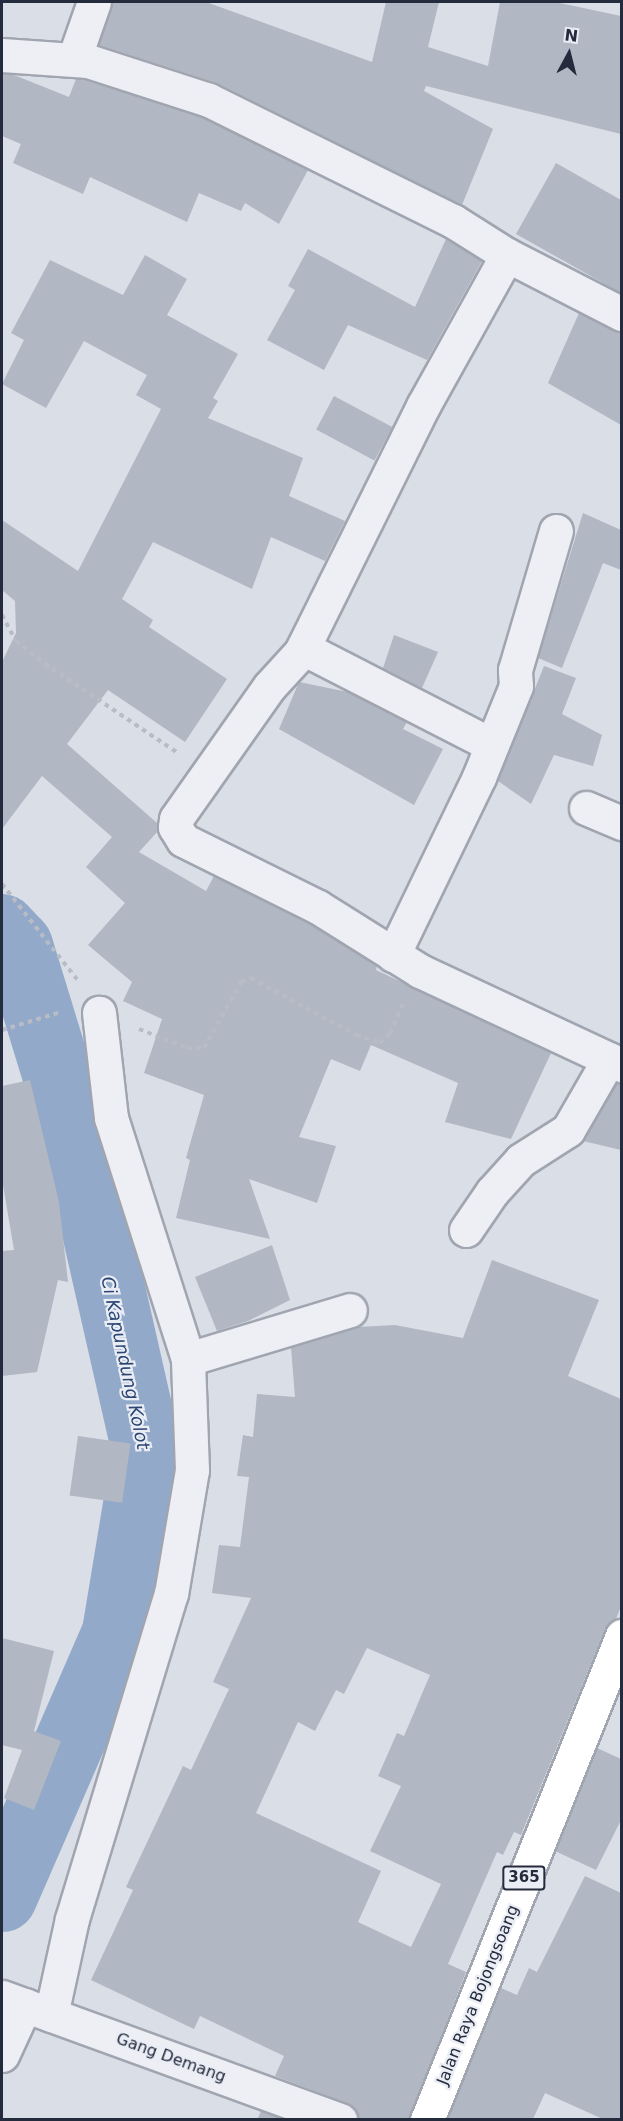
<!DOCTYPE html>
<style>
body{margin:0}
#map{position:relative;width:623px;height:2121px;overflow:hidden;background:#dadee6;font-family:"DejaVu Sans",sans-serif}
div>[style]{position:absolute}
.river>*{height:70px;margin:-35px;padding:0 35px;transform-origin:35px;border-radius:35px;background:#92a9ca}
.building>*{inset:0;background:#b1b7c3;transform-origin:0 0}
.path>*{height:4px;margin-top:-2px;transform-origin:0;background:repeating-linear-gradient(90deg,#b9bcc5 0 4.5px,transparent 0 9px)}
.roads{filter:drop-shadow(2px 0 #a0a5b0) drop-shadow(-2px 0 #a0a5b0) drop-shadow(0 2px #a0a5b0) drop-shadow(0 -2px #a0a5b0)}
.minor>*{height:33px;margin:-16.5px;padding:0 16.5px;transform-origin:16.5px;border-radius:16.5px;background:#edeff5}
.primary>*{height:33px;margin:-16.5px;padding:0 16.5px;transform-origin:16.5px;border-radius:16.5px;background:#fff}
span{translate:-50% -50%;white-space:nowrap;text-align:center;line-height:1.15;-webkit-text-stroke:4.5px #eaedf4;paint-order:stroke}
.shield-label span{padding:2px 4px;background:#eaedf4;border:2px solid;border-radius:4px;-webkit-text-stroke-width:0}
.shield-label{font-size:15px;color:#242b3d;font-weight:700}
.street-label{font-size:16px;color:#242b3d}
.water-label{font-size:18px;color:#2b4673;font-style:italic}
.frame{position:absolute;inset:0;border:3px solid #242b3d;pointer-events:none}
.north{position:absolute;left:539px;top:24px;width:60px;height:60px;-webkit-text-stroke:4px #eaedf4;paint-order:stroke;rotate:7deg;font-size:16px;font-weight:700;line-height:24px;text-align:center;color:#242b3d}
.north::after{content:'';display:block;margin:auto;width:21px;height:27px;background:#242b3d;clip-path:polygon(50% 0,100% 100%,50% 72%,0 100%)}
</style>
<div id="map">
<div class="river">
<div style="left:2px;top:929px;width:23px;rotate:47deg"></div>
<div style="left:18px;top:946px;width:188px;rotate:73deg"></div>
<div style="left:73px;top:1126px;width:333px;rotate:77.2deg"></div>
<div style="left:147px;top:1451px;width:184px;rotate:99.4deg"></div>
<div style="left:117px;top:1633px;width:288px;rotate:113.5deg"></div>
</div>
<div class="building">
<div style="clip-path:polygon(112px 2px,206px 2px,372px 62px,386px 2px,439px 2px,428px 47px,488px 66px,500px 2px,555px 2px,621px 16px,621px 134px,426px 86px,424px 91px,493px 129px,462px 205px,217px 83px,99px 45px)"></div>
<div style="clip-path:polygon(2px 74px,14px 75px,69px 97px,76px 79px,84px 80px,202px 117px,308px 170px,279px 224px,245px 203px,241px 211px,199px 193px,187px 222px,90px 177px,83px 194px,13px 163px,21px 144px,2px 136px)"></div>
<div style="clip-path:polygon(556px 163px,621px 200px,621px 293px,516px 234px)"></div>
<div style="clip-path:polygon(446px 239px,482px 261px,427px 360px,348px 325px,324px 370px,267px 340px,295px 290px,288px 286px,308px 249px,415px 307px)"></div>
<div style="clip-path:polygon(145px 255px,187px 279px,167px 315px,238px 354px,213px 398px,218px 401px,208px 418px,303px 458px,289px 496px,345px 521px,325px 561px,271px 537px,252px 589px,153px 542px,122px 599px,153px 620px,149px 627px,227px 679px,185px 742px,108px 690px,67px 744px,157px 823px,158px 831px,139px 852px,206px 891px,214px 876px,309px 923px,377px 966px,376px 970px,551px 1053px,511px 1139px,445px 1122px,458px 1083px,371px 1045px,360px 1071px,331px 1059px,299px 1137px,336px 1146px,317px 1203px,249px 1179px,270px 1239px,176px 1218px,190px 1160px,186px 1158px,204px 1095px,144px 1073px,162px 1019px,123px 1001px,132px 982px,88px 945px,125px 903px,86px 867px,112px 837px,42px 776px,2px 829px,2px 662px,16px 633px,15px 601px,2px 590px,2px 520px,78px 571px,161px 409px,136px 395px,147px 375px,84px 341px,46px 408px,2px 384px,24px 340px,11px 333px,50px 260px,123px 295px)"></div>
<div style="clip-path:polygon(579px 313px,621px 332px,621px 425px,548px 383px)"></div>
<div style="left:334px;top:396px;width:66px;height:38px;rotate:28deg"></div>
<div style="clip-path:polygon(583px 513px,621px 530px,621px 570px,603px 563px,562px 668px,538px 658px)"></div>
<div style="clip-path:polygon(394px 635px,438px 652px,422px 688px,383px 668px)"></div>
<div style="clip-path:polygon(544px 666px,576px 678px,562px 714px,602px 735px,593px 766px,554px 755px,531px 804px,498px 781px)"></div>
<div style="clip-path:polygon(299px 682px,348px 692px,407px 722px,403px 729px,443px 749px,414px 805px,279px 729px)"></div>
<div style="clip-path:polygon(30px 1080px,59px 1202px,68px 1282px,58px 1280px,37px 1372px,2px 1376px,2px 1251px,14px 1250px,2px 1179px,2px 1086px)"></div>
<div style="clip-path:polygon(617px 1083px,621px 1083px,621px 1150px,583px 1141px)"></div>
<div style="clip-path:polygon(272px 1245px,290px 1300px,248px 1321px,217px 1331px,195px 1277px)"></div>
<div style="clip-path:polygon(evenodd,492px 1260px,599px 1300px,568px 1376px,621px 1399px,621px 1606px,616px 1619px,605px 1629px,521px 1835px,514px 1832px,503px 1855px,497px 1852px,448px 1964px,466px 1972px,409px 2120px,358px 2120px,355px 2108px,347px 2103px,275px 2076px,284px 2056px,200px 2016px,194px 2029px,91px 1980px,133px 1890px,126px 1887px,183px 1766px,191px 1770px,229px 1689px,213px 1682px,251px 1598px,212px 1593px,219px 1545px,240px 1547px,249px 1477px,237px 1476px,243px 1435px,253px 1437px,257px 1394px,295px 1397px,291px 1347px,358px 1327px,395px 1325px,463px 1338px,492px 1260px,367px 1648px,430px 1675px,404px 1736px,397px 1733px,378px 1776px,401px 1786px,370px 1851px,441px 1884px,411px 1947px,358px 1922px,381px 1871px,256px 1813px,298px 1722px,315px 1731px,336px 1690px,344px 1694px,367px 1648px)"></div>
<div style="left:78px;top:1436px;width:53px;height:60px;rotate:8deg"></div>
<div style="clip-path:polygon(2px 1638px,54px 1651px,34px 1731px,61px 1741px,34px 1810px,4px 1798px,22px 1750px,2px 1745px)"></div>
<div style="clip-path:polygon(597px 1748px,621px 1759px,621px 1820px,596px 1870px,555px 1851px)"></div>
<div style="clip-path:polygon(585px 1876px,621px 1893px,621px 2120px,605px 2120px,545px 2093px,533px 2119px,447px 2120px,501px 1988px,517px 1995px,529px 1968px,537px 1972px)"></div>
<div style="clip-path:polygon(261px 2111px,284px 2120px,257px 2120px)"></div>
</div>
<div class="path">
<div style="left:2px;top:615px;width:30px;rotate:62deg"></div>
<div style="left:16px;top:641px;width:37px;rotate:38deg"></div>
<div style="left:45px;top:664px;width:160px;rotate:33.8deg"></div>
<div style="left:2px;top:884px;width:125px;rotate:51.8deg"></div>
<div style="left:139px;top:1029px;width:52px;rotate:21.6deg"></div>
<div style="left:187px;top:1048px;width:17px"></div>
<div style="left:204px;top:1048px;width:76px;rotate:-60.7deg"></div>
<div style="left:241px;top:982px;width:11px;rotate:-22deg"></div>
<div style="left:251px;top:978px;width:119px;rotate:28.5deg"></div>
<div style="left:356px;top:1035px;width:25px;rotate:18deg"></div>
<div style="left:380px;top:1043px;width:14px;rotate:-45deg"></div>
<div style="left:390px;top:1033px;width:32px;rotate:-66deg"></div>
<div style="left:2px;top:1030px;width:62px;rotate:-17deg"></div>
</div>
<div class="roads">
<div class="minor">
<div style="left:2px;top:55px;width:86px;rotate:4deg"></div>
<div style="left:88px;top:61px;width:127px;rotate:17.9deg"></div>
<div style="left:209px;top:100px;width:272px;rotate:26.4deg"></div>
<div style="left:453px;top:221px;width:64px;rotate:32.2deg"></div>
<div style="left:507px;top:255px;width:129px;rotate:27.2deg"></div>
<div style="left:74px;top:59px;width:60px;rotate:-70.7deg"></div>
<div style="left:507px;top:255px;width:173px;rotate:119.1deg"></div>
<div style="left:423px;top:406px;width:275px;rotate:116.4deg"></div>
<div style="left:301px;top:652px;width:47px;rotate:132.4deg"></div>
<div style="left:269px;top:687px;width:161px;rotate:125.2deg"></div>
<div style="left:176px;top:819px;width:8px;rotate:97deg"></div>
<div style="left:175px;top:827px;width:15px;rotate:58deg"></div>
<div style="left:183px;top:840px;width:151px;rotate:26.4deg"></div>
<div style="left:318px;top:907px;width:120px;rotate:32.1deg"></div>
<div style="left:420px;top:971px;width:223px;rotate:25deg"></div>
<div style="left:303px;top:648px;width:212px;rotate:27.2deg"></div>
<div style="left:586px;top:808px;width:39px;rotate:23deg"></div>
<div style="left:393px;top:955px;width:198px;rotate:-64.2deg"></div>
<div style="left:479px;top:777px;width:98px;rotate:-67.9deg"></div>
<div style="left:516px;top:686px;width:16px;rotate:-94deg"></div>
<div style="left:515px;top:670px;width:145px;rotate:-73.6deg"></div>
<div style="left:466px;top:1230px;width:46px;rotate:-55.6deg"></div>
<div style="left:492px;top:1192px;width:43px;rotate:-47.8deg"></div>
<div style="left:521px;top:1160px;width:56px;rotate:-32.6deg"></div>
<div style="left:568px;top:1130px;width:82px;rotate:-60deg"></div>
<div style="left:188px;top:1359px;width:169px;rotate:-16.8deg"></div>
<div style="left:2px;top:1997px;width:360px;rotate:20deg"></div>
<div style="left:51px;top:2015px;width:98px;rotate:-77.7deg"></div>
<div style="left:72px;top:1919px;width:340px;rotate:-73.1deg"></div>
<div style="left:171px;top:1594px;width:126px;rotate:-80.4deg"></div>
<div style="left:192px;top:1470px;width:111px;rotate:-92.1deg"></div>
<div style="left:188px;top:1359px;width:253px;rotate:-107.7deg"></div>
<div style="left:111px;top:1118px;width:106px;rotate:-96.5deg"></div>
<div style="left:2px;top:2055px;width:55px;rotate:-65.3deg"></div>
</div>
<div class="primary">
<div style="left:427px;top:2120px;width:522px;rotate:-68.06deg"></div>
</div>
</div>
<div class="shield-label">
<span style="left:524px;top:1878px">365</span>
</div>
<div class="street-label">
<span style="left:478px;top:1995px;rotate:-68deg">Jalan Raya Bojongsoang</span>
<span style="left:171px;top:2058px;rotate:20deg">Gang Demang</span>
</div>
<div class="water-label">
<span style="left:125px;top:1363px;rotate:78deg">Ci Kapundung Kolot</span>
</div>
<div class="frame"></div>
<div class="north">N</div>
</div>
